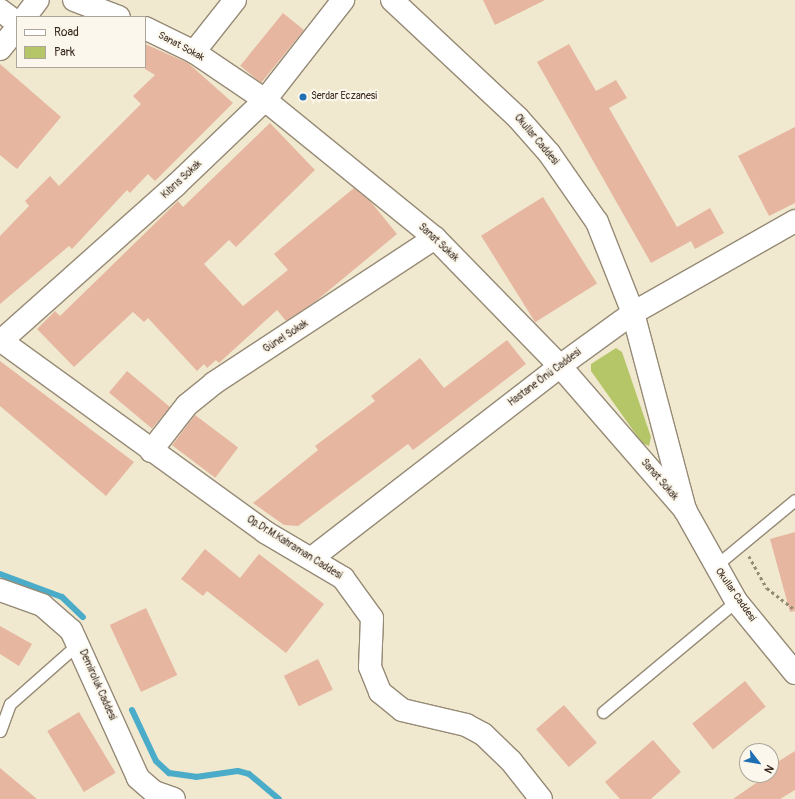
<!DOCTYPE html>
<meta charset="utf-8">
<style>
body{margin:0}
#map{position:relative;width:795px;height:799px;overflow:hidden;background:#f0e9cf;font-family:Pangolin,sans-serif}
div>[style]{position:absolute}
.green>*{inset:0;background:#b5c669}
.stream>*{height:6px;margin:-3px;padding:0 3px;transform-origin:3px;border-radius:3px;background:#4aacc9}
.building>*{inset:0;background:#e6b6a1;transform-origin:0 0}
.path>*{height:2.5px;margin-top:-1.25px;transform-origin:0;background:repeating-linear-gradient(90deg,#968a76 0 3px,transparent 0 6px)}
.roads{filter:drop-shadow(1px 0 #968a76) drop-shadow(-1px 0 #968a76) drop-shadow(0 1px #968a76) drop-shadow(0 -1px #968a76)}
.lane>*{height:11px;margin:-5.5px;padding:0 5.5px;transform-origin:5.5px;border-radius:5.5px;background:#fff}
.street>*{height:22px;margin:-11px;padding:0 11px;transform-origin:11px;border-radius:11px;background:#fff}
.secondary>*{height:22px;margin:-11px;padding:0 11px;transform-origin:11px;border-radius:11px;background:#fff}
.dots>*{width:11px;height:11px;translate:-50% -50%;box-sizing:border-box;border:2px solid #fbf7ec;border-radius:50%}
span{translate:-50% -50%;white-space:nowrap;text-align:center;line-height:1.15;-webkit-text-stroke:4px #fbf7ec;paint-order:stroke}
.street-label{font-size:10px;color:#3b2a1e}
.poi-label{font-size:10px;color:#3b2a1e}
.left{translate:0 -50%;text-align:left}
.legend{position:absolute;left:16px;top:16px;width:130px;height:52px;box-sizing:border-box;background:#fbf7ec;border:1px solid #aea59a;margin:0;padding:5px 7px;list-style:none;font-size:12px;color:#3b2a1e}
.legend li{display:flex;align-items:center;gap:8px;height:20px}
.legend b{width:20px;border:1px solid #aea59a}
.north{position:absolute;left:739px;top:743px;width:40px;height:40px;box-sizing:border-box;background:#fbf7ec;border:1px solid #aea59a;border-radius:50%;rotate:121deg;font-size:11px;font-weight:700;line-height:16px;text-align:center;color:#3b2a1e}
.north::after{content:'';display:block;margin:auto;width:14px;height:18px;background:#1f6fb2;clip-path:polygon(50% 0,100% 100%,50% 72%,0 100%)}
</style>
<div id="map">
<div class="green">
<div style="clip-path:polygon(616px 348px,622px 352px,651px 437px,649px 446px,642px 443px,591px 371px,591px 364px)"></div>
</div>
<div class="stream">
<div style="left:0;top:574px;width:66px;rotate:20.4deg"></div>
<div style="left:62px;top:597px;width:29px;rotate:44deg"></div>
<div style="left:132px;top:710px;width:56px;rotate:64.8deg"></div>
<div style="left:156px;top:761px;width:18px;rotate:43deg"></div>
<div style="left:169px;top:773px;width:27px;rotate:8deg"></div>
<div style="left:196px;top:777px;width:42px;rotate:-8.1deg"></div>
<div style="left:238px;top:771px;width:11px;rotate:15deg"></div>
<div style="left:249px;top:774px;width:39px;rotate:40deg"></div>
</div>
<div class="building">
<div style="clip-path:polygon(483px 0,545px 0,495px 25px)"></div>
<div style="left:283px;top:13px;width:27px;height:68px;rotate:39deg"></div>
<div style="clip-path:polygon(145px 44px,188px 63px,233px 103px,155px 181px,148px 174px,130px 193px,127px 190px,72px 249px,69px 246px,0 304px,0 236px,29px 206px,25px 201px,50px 176px,59px 186px,141px 104px,133px 96px,155px 75px,145px 69px)"></div>
<div style="clip-path:polygon(569px 44px,596px 91px,616px 80px,627px 98px,609px 108px,677px 227px,710px 208px,724px 233px,695px 249px,691px 241px,651px 263px,537px 62px)"></div>
<div style="clip-path:polygon(0 64px,61px 117px,17px 169px,0 155px)"></div>
<div style="clip-path:polygon(270px 123px,315px 170px,236px 247px,229px 240px,204px 264px,243px 306px,288px 270px,274px 254px,354px 188px,371px 202px,397px 234px,316px 301px,286px 321px,277px 310px,219px 363px,216px 360px,207px 368px,204px 364px,197px 371px,148px 318px,144px 322px,133px 312px,74px 367px,37px 329px,55px 311px,60px 316px,178px 201px,183px 207px)"></div>
<div style="clip-path:polygon(795px 127px,795px 203px,769px 216px,738px 156px)"></div>
<div style="left:543px;top:197px;width:102px;height:73px;rotate:58deg"></div>
<div style="clip-path:polygon(507px 340px,526px 364px,413px 450px,408px 444px,298px 526px,284px 525px,253px 503px,318px 450px,315px 446px,375px 401px,371px 396px,420px 358px,444px 388px)"></div>
<div style="clip-path:polygon(0 361px,134px 462px,106px 496px,0 406px)"></div>
<div style="left:127px;top:371px;width:56px;height:28px;rotate:40deg"></div>
<div style="left:195px;top:415px;width:54px;height:38px;rotate:37deg"></div>
<div style="clip-path:polygon(795px 532px,795px 611px,790px 612px,770px 539px)"></div>
<div style="clip-path:polygon(205px 549px,240px 578px,259px 554px,324px 604px,286px 653px,207px 591px,203px 596px,181px 579px)"></div>
<div style="left:146px;top:608px;width:74px;height:40px;rotate:65deg"></div>
<div style="clip-path:polygon(0 626px,32px 644px,19px 666px,0 654px)"></div>
<div style="left:318px;top:659px;width:34px;height:38px;rotate:64deg"></div>
<div style="left:745px;top:681px;width:33px;height:68px;rotate:51deg"></div>
<div style="left:564px;top:705px;width:50px;height:37px;rotate:49deg"></div>
<div style="left:79px;top:712px;width:71px;height:37px;rotate:59deg"></div>
<div style="clip-path:polygon(653px 740px,681px 772px,651px 799px,620px 799px,605px 782px)"></div>
<div style="clip-path:polygon(795px 751px,795px 790px,780px 799px,733px 799px,759px 781px,755px 775px,771px 775px,771px 766px)"></div>
<div style="clip-path:polygon(0 768px,37px 799px,0 799px)"></div>
</div>
<div class="path">
<div style="left:749px;top:556px;width:37px;rotate:61deg"></div>
<div style="left:767px;top:588px;width:36px;rotate:38deg"></div>
</div>
<div class="roads">
<div class="lane">
<div style="left:714px;top:567px;width:105px;rotate:-39.6deg"></div>
<div style="left:603px;top:712px;width:173px;rotate:-39.8deg"></div>
<div style="left:0;top:731px;width:29px;rotate:-70deg"></div>
<div style="left:10px;top:704px;width:92px;rotate:-41.5deg"></div>
</div>
<div class="street">
<div style="left:74px;top:0;width:48px;rotate:20.7deg"></div>
<div style="left:0;top:10px;width:21px;rotate:37deg"></div>
<div style="left:25px;top:17px;width:21px;rotate:-53deg"></div>
<div style="left:145px;top:28px;width:55px;rotate:26.1deg"></div>
<div style="left:194px;top:52px;width:86px;rotate:34.1deg"></div>
<div style="left:265px;top:100px;width:219px;rotate:39.1deg"></div>
<div style="left:435px;top:238px;width:179px;rotate:45.7deg"></div>
<div style="left:560px;top:366px;width:191px;rotate:49deg"></div>
<div style="left:0;top:49px;width:27px;rotate:-51deg"></div>
<div style="left:194px;top:52px;width:66px;rotate:-51.7deg"></div>
<div style="left:1px;top:341px;width:234px;rotate:-41.7deg"></div>
<div style="left:176px;top:185px;width:123px;rotate:-43.7deg"></div>
<div style="left:265px;top:100px;width:127px;rotate:-52deg"></div>
<div style="left:151px;top:451px;width:58px;rotate:-52deg"></div>
<div style="left:187px;top:405px;width:35px;rotate:-39deg"></div>
<div style="left:214px;top:383px;width:264px;rotate:-33.3deg"></div>
<div style="left:312px;top:558px;width:314px;rotate:-37.7deg"></div>
<div style="left:560px;top:366px;width:90px;rotate:-36deg"></div>
<div style="left:633px;top:313px;width:186px;rotate:-29.6deg"></div>
<div style="left:0;top:590px;width:45px;rotate:19.7deg"></div>
<div style="left:42px;top:605px;width:38px;rotate:41deg"></div>
<div style="left:71px;top:630px;width:162px;rotate:65.6deg"></div>
<div style="left:138px;top:778px;width:21px;rotate:41deg"></div>
<div style="left:154px;top:792px;width:21px;rotate:19deg"></div>
</div>
<div class="secondary">
<div style="left:392px;top:0;width:173px;rotate:43.1deg"></div>
<div style="left:518px;top:118px;width:47px;rotate:48.5deg"></div>
<div style="left:549px;top:153px;width:84px;rotate:55.2deg"></div>
<div style="left:597px;top:222px;width:98px;rotate:68.4deg"></div>
<div style="left:633px;top:313px;width:204px;rotate:75.2deg"></div>
<div style="left:685px;top:510px;width:104px;rotate:60.7deg"></div>
<div style="left:736px;top:601px;width:93px;rotate:50.7deg"></div>
<div style="left:0;top:340px;width:327px;rotate:35.9deg"></div>
<div style="left:265px;top:532px;width:91px;rotate:30.5deg"></div>
<div style="left:343px;top:578px;width:49px;rotate:54.1deg"></div>
<div style="left:372px;top:618px;width:49px;rotate:92.3deg"></div>
<div style="left:370px;top:667px;width:27px;rotate:68deg"></div>
<div style="left:380px;top:692px;width:28px;rotate:39deg"></div>
<div style="left:402px;top:710px;width:66px;rotate:13.2deg"></div>
<div style="left:466px;top:725px;width:19px;rotate:28deg"></div>
<div style="left:483px;top:734px;width:39px;rotate:44deg"></div>
<div style="left:511px;top:761px;width:48px;rotate:51.7deg"></div>
</div>
</div>
<div class="dots">
<div style="left:303px;top:97px;background:#1f6fb2"></div>
</div>
<div class="street-label">
<span style="left:181px;top:47px;rotate:28deg">Sanat Sokak</span>
<span style="left:536px;top:140px;rotate:50deg">Okullar Caddesi</span>
<span style="left:182px;top:180px;rotate:-43deg">Kıbrıs Sokak</span>
<span style="left:438px;top:243px;rotate:43deg">Sanat Sokak</span>
<span style="left:286px;top:337px;rotate:-33deg">Günel Sokak</span>
<span style="left:545px;top:378px;rotate:-37deg">Hastane Önü Caddesi</span>
<span style="left:659px;top:480px;rotate:49deg">Sanat Sokak</span>
<span style="left:294px;top:548px;rotate:32deg">Op.Dr.M.Kahraman Caddesi</span>
<span style="left:735px;top:595px;rotate:55deg">Okullar Caddesi</span>
<span style="left:97px;top:685px;rotate:66deg">Demiroluk Caddesi</span>
</div>
<div class="poi-label">
<span class="left" style="left:311px;top:97px">Serdar Eczanesi</span>
</div>
<ul class="legend">
<li><b style="height:5px;background:#fff"></b>Road</li>
<li><b style="height:11px;background:#b5c669"></b>Park</li>
</ul>
<div class="north">N</div>
</div>
